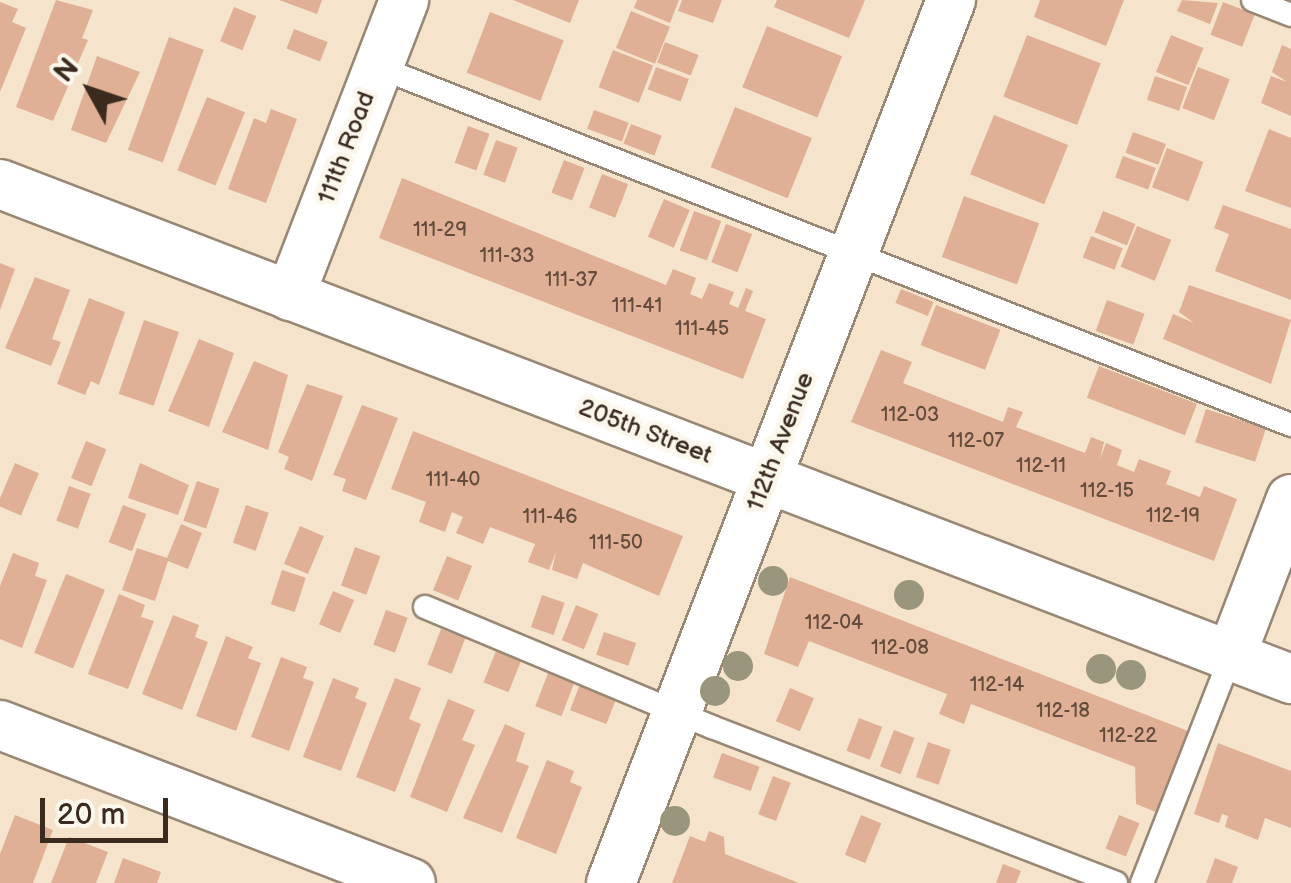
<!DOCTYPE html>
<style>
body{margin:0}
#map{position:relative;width:1291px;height:883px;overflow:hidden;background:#f5e4cb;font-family:"Balsamiq Sans",sans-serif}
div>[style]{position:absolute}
.building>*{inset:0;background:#dfb095;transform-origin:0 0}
.roads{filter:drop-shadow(2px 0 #988774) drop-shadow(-2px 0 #988774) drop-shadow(0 2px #988774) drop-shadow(0 -2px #988774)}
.service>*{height:22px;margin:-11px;padding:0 11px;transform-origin:11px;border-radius:11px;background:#fff}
.minor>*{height:48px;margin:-24px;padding:0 24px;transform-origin:24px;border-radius:24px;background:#fff}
.trees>*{width:30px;height:30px;margin:-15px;border-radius:50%;background:#99967d}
span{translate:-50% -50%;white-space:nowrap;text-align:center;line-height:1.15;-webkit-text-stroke:10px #fbf7ec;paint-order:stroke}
.number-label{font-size:20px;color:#644c3c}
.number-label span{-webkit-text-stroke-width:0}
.street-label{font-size:25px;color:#3b2a1e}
.north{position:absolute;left:40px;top:40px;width:100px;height:100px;-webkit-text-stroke:8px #fbf7ec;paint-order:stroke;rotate:310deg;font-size:28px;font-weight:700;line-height:40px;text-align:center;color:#3b2a1e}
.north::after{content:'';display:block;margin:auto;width:35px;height:45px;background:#3b2a1e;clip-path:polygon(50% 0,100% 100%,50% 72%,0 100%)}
.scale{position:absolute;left:40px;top:798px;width:128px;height:45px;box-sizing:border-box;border:5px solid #3b2a1e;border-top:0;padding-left:12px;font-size:30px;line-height:35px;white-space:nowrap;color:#3b2a1e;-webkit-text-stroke:8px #fbf7ec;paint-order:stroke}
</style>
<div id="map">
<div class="building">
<div style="clip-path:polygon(56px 0,93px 10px,82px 38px,88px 40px,53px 121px,16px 107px)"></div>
<div style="clip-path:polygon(279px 0,322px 0,317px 14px)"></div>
<div style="clip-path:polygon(513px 0,579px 0,570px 23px)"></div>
<div style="clip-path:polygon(637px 0,679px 0,670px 23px,634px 8px)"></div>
<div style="clip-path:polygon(682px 0,722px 0,713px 23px,678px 11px)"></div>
<div style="clip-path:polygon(777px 0,865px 0,849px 38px,774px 7px)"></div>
<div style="clip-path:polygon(1040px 0,1124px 0,1106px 46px,1034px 17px)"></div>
<div style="clip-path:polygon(1182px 0,1218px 3px,1210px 24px,1177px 11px)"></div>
<div style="clip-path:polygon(0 2px,18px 9px,12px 22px,26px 28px,0 92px)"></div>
<div style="left:1223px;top:2px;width:34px;height:35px;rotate:21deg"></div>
<div style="left:234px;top:7px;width:24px;height:37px;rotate:22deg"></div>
<div style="left:631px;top:11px;width:42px;height:40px;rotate:22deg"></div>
<div style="left:490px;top:12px;width:79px;height:65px;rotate:21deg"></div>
<div style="left:767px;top:26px;width:81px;height:66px;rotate:22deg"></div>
<div style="left:294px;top:29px;width:36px;height:21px;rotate:21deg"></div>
<div style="left:1027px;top:35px;width:79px;height:66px;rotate:21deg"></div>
<div style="left:1171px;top:35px;width:35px;height:40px;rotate:22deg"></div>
<div style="left:169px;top:37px;width:37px;height:120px;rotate:20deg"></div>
<div style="left:665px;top:42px;width:36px;height:22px;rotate:21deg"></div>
<div style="clip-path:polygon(1282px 45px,1291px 49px,1291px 116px,1261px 103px,1271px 76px,1287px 82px,1272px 72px)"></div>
<div style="left:613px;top:50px;width:43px;height:40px;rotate:21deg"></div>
<div style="clip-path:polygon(97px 56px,140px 72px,106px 143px,71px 130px)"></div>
<div style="left:656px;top:67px;width:35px;height:24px;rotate:20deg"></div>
<div style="left:1198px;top:67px;width:34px;height:44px;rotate:21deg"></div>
<div style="left:1155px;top:76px;width:34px;height:25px;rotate:19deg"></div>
<div style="left:207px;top:97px;width:41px;height:79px;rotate:22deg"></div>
<div style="left:735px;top:107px;width:83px;height:65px;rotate:22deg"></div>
<div style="clip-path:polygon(271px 109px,297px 119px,266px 203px,228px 189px,254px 118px,266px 123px)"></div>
<div style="left:594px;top:110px;width:37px;height:20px;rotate:20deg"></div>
<div style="left:994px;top:115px;width:80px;height:64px;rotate:22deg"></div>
<div style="left:631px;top:124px;width:33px;height:21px;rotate:21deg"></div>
<div style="left:468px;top:126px;width:23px;height:39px;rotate:20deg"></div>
<div style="clip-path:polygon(1269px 129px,1291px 138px,1291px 208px,1245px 191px)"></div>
<div style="left:1133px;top:132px;width:35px;height:22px;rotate:20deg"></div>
<div style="left:496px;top:140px;width:23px;height:37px;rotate:20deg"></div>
<div style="left:1167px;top:148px;width:39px;height:42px;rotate:21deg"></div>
<div style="left:1123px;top:156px;width:35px;height:23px;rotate:20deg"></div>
<div style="left:564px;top:160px;width:22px;height:35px;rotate:21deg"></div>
<div style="left:602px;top:174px;width:28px;height:36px;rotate:21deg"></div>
<div style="clip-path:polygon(402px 178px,666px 285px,673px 269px,696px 278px,690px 294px,702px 299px,709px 283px,734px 292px,729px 304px,738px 308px,746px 288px,753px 291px,745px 311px,766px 319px,743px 379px,379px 238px)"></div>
<div style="left:964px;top:196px;width:80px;height:65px;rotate:20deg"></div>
<div style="left:664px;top:199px;width:28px;height:41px;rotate:23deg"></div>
<div style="clip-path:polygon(1223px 205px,1291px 229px,1291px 300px,1215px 271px,1229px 234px,1214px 228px)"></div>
<div style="left:694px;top:211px;width:29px;height:42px;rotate:20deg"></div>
<div style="left:1103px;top:211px;width:35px;height:23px;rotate:22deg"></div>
<div style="left:726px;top:224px;width:28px;height:41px;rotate:21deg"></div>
<div style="left:1137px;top:226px;width:37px;height:44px;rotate:22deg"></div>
<div style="left:1091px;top:236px;width:34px;height:23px;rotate:21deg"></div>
<div style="clip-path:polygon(0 263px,15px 269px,0 310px)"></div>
<div style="clip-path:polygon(35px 277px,70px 290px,52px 339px,61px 342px,51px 366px,5px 348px)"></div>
<div style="clip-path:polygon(1189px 285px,1291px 320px,1271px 384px,1163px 339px,1173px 314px,1194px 323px,1179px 312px)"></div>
<div style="left:901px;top:289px;width:35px;height:15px;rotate:22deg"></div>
<div style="clip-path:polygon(89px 298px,125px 312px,99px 385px,91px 381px,85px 395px,57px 384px)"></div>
<div style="left:1107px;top:300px;width:40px;height:33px;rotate:20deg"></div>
<div style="left:936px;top:305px;width:69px;height:43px;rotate:21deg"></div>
<div style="left:144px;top:320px;width:37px;height:78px;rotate:19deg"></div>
<div style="clip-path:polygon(199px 339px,234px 353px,209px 427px,168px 411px)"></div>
<div style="clip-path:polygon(881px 350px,912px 362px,903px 383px,1003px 422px,1008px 407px,1023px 412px,1016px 427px,1085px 453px,1091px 437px,1104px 442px,1100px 459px,1106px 443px,1122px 450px,1117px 465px,1134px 472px,1139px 459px,1171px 471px,1166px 484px,1200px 497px,1204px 486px,1237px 499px,1214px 561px,851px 422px)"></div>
<div style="clip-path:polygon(254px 361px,288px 375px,268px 450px,222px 432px)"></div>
<div style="left:1099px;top:366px;width:105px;height:34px;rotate:21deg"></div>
<div style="clip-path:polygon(307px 384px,343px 396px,312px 481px,284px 469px,289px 457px,278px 452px)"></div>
<div style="clip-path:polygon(362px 405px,398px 418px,366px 500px,342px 491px,346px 479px,333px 475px)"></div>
<div style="left:1206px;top:409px;width:63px;height:35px;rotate:18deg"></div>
<div style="clip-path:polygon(413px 431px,683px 536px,659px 596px,583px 563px,577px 579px,552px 570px,556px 552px,549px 570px,528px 562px,535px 544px,490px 527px,483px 544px,456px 533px,463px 517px,452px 512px,445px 532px,419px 522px,426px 502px,391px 489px)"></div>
<div style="left:86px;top:441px;width:22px;height:40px;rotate:22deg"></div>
<div style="left:15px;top:463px;width:26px;height:46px;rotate:23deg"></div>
<div style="clip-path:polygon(140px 463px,189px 485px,178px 515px,128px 498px)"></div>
<div style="left:197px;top:481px;width:24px;height:42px;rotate:19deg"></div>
<div style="left:69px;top:486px;width:23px;height:37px;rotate:20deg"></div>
<div style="left:123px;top:505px;width:25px;height:40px;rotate:21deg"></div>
<div style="left:246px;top:505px;width:24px;height:40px;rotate:19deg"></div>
<div style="clip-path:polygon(181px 524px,202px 533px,188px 569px,168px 561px,155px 601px,122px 590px,137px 548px,167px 558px)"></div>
<div style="left:300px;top:526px;width:26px;height:41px;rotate:23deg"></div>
<div style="left:355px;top:547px;width:27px;height:41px;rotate:20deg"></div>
<div style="clip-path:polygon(13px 553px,39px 563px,35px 576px,47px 580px,22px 648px,0 639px,0 586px)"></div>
<div style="left:447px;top:556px;width:27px;height:37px;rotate:22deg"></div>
<div style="left:282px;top:570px;width:25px;height:36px;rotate:18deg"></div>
<div style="left:66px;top:574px;width:42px;height:85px;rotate:22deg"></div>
<div style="clip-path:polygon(790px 577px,1188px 731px,1156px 812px,1136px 804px,1135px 767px,971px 704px,964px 724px,939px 714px,947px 694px,809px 641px,798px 667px,764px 654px)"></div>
<div style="left:333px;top:591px;width:23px;height:36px;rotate:23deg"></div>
<div style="clip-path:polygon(119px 594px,145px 605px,141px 617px,154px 621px,128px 689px,88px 674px)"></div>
<div style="left:542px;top:595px;width:24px;height:34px;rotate:19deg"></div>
<div style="left:576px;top:605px;width:24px;height:38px;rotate:22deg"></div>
<div style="left:386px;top:610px;width:23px;height:37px;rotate:20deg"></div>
<div style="clip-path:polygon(173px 615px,199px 625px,195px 637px,208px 642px,182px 710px,142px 694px)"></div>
<div style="left:441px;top:629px;width:26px;height:38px;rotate:21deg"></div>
<div style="left:604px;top:632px;width:34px;height:24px;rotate:19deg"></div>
<div style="clip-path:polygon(226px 636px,253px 647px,248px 658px,261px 663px,236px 731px,196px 716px)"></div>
<div style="left:498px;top:646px;width:27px;height:39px;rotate:22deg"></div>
<div style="clip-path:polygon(281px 657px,307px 667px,303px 678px,314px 682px,289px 751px,251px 737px)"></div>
<div style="left:550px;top:668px;width:28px;height:41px;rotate:21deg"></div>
<div style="clip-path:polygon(333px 678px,359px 688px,355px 698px,367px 703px,341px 771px,303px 757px)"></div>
<div style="clip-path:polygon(395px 678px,421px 688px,409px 719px,421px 724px,395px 792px,356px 777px)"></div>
<div style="left:580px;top:684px;width:39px;height:28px;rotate:21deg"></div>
<div style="left:790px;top:688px;width:26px;height:36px;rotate:23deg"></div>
<div style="clip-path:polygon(448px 699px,475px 710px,462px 740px,475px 745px,447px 812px,410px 797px)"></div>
<div style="left:859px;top:718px;width:25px;height:35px;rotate:21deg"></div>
<div style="clip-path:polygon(505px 724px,525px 733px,516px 761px,529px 766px,502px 833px,463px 818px)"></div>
<div style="left:894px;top:730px;width:22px;height:39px;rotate:21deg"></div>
<div style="left:928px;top:742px;width:24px;height:37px;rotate:19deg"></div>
<div style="clip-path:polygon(1218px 743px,1291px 771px,1291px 828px,1265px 818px,1258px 840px,1225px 827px,1228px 816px,1222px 814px,1219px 823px,1194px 814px)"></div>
<div style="left:722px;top:753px;width:40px;height:26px;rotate:20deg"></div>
<div style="clip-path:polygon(547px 760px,574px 771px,570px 782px,582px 787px,556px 854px,516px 838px)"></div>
<div style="left:773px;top:776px;width:19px;height:41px;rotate:21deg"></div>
<div style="clip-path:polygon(15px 815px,53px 830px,33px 883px,0 883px,0 854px)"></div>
<div style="left:861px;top:815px;width:22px;height:43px;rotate:22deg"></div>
<div style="left:1119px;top:815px;width:22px;height:36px;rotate:22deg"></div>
<div style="clip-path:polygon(709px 831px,724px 837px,725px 854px,799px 883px,672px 883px,690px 836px,705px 842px)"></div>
<div style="clip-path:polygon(69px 837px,108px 852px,96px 883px,51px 883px)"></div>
<div style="clip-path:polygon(123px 858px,161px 872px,157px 883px,114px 883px)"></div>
<div style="clip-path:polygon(1215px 858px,1238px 867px,1232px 883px,1206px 883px)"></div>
<div style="clip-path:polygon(1003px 864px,1021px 871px,1016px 883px,996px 883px)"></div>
</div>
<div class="roads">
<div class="service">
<div style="left:1253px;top:0;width:41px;rotate:21.5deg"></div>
<div style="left:378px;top:67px;width:981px;rotate:21.41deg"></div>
<div style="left:425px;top:607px;width:311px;rotate:22.7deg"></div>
<div style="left:712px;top:727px;width:433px;rotate:21.1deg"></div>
<div style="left:1142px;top:883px;width:244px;rotate:-68.6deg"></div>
</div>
<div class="minor">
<div style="left:0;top:184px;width:1383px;rotate:20.98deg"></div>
<div style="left:290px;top:296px;width:317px;rotate:-68.9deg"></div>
<div style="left:1231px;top:656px;width:168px;rotate:-69.1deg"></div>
<div style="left:0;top:725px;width:440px;rotate:21deg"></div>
<div style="left:611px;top:883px;width:946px;rotate:-68.94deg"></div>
</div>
</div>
<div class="trees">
<div style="left:773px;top:581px"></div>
<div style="left:909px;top:595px"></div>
<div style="left:738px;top:666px"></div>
<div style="left:1101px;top:669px"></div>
<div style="left:1131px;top:675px"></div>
<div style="left:715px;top:691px"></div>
<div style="left:675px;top:821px"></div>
</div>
<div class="number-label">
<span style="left:440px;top:230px">111-29</span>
<span style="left:507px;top:256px">111-33</span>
<span style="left:571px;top:280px">111-37</span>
<span style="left:637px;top:306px">111-41</span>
<span style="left:702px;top:329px">111-45</span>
<span style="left:910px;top:415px">112-03</span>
<span style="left:976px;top:441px">112-07</span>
<span style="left:1041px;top:466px">112-11</span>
<span style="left:453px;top:480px">111-40</span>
<span style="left:1107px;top:491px">112-15</span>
<span style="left:1173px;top:516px">112-19</span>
<span style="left:550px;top:517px">111-46</span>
<span style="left:616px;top:543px">111-50</span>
<span style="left:834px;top:623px">112-04</span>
<span style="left:900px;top:648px">112-08</span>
<span style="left:997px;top:685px">112-14</span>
<span style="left:1063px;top:711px">112-18</span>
<span style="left:1128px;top:736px">112-22</span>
</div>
<div class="street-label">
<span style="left:347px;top:148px;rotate:-69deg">111th Road</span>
<span style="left:645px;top:432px;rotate:21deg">205th Street</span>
<span style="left:781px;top:442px;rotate:-69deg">112th Avenue</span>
</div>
<div class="north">N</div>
<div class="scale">20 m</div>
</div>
